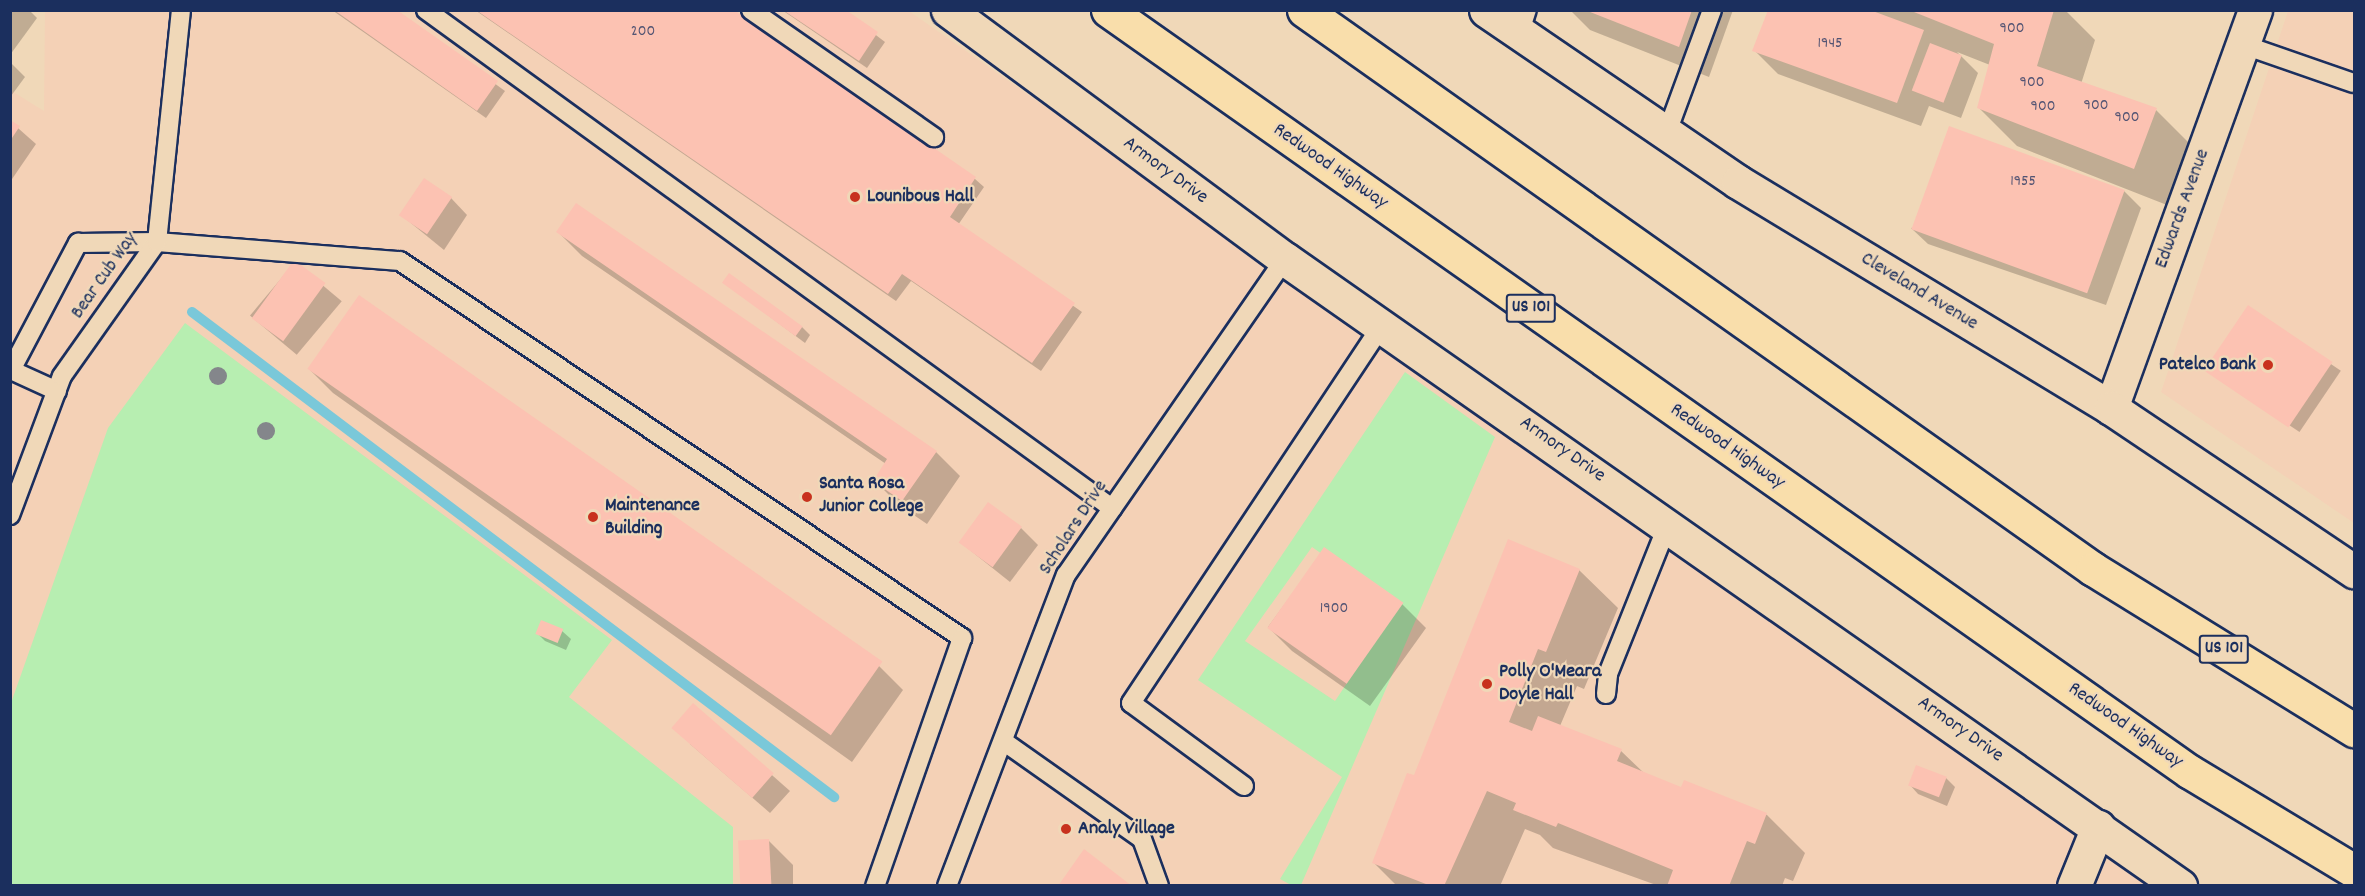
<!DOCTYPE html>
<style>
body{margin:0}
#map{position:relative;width:2365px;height:896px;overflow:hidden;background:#f0d8b8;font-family:Dekko,sans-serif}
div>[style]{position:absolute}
.built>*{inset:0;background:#f4d1b6}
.green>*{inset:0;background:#b7eeb1}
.shadow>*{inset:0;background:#0003;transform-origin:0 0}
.stream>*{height:10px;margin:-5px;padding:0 5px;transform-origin:5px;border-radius:5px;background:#7ac8d9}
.building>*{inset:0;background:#fcc2b2;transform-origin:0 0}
.roads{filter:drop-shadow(2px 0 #1b2f5e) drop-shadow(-2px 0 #1b2f5e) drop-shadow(0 2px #1b2f5e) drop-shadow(0 -2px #1b2f5e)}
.service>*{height:18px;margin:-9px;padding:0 9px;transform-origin:9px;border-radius:9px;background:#f0d8b8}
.minor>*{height:33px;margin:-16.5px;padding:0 16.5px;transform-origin:16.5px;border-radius:16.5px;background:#f0d8b8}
.tertiary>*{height:33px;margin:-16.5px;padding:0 16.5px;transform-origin:16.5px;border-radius:16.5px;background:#f0d8b8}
.motorway>*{height:33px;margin:-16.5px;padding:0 16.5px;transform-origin:16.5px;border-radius:16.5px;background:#f9deab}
.trees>*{width:18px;height:18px;margin:-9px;border-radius:50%;background:#84868b}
.dots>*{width:16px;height:16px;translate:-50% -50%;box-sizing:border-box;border:3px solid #f0d8b8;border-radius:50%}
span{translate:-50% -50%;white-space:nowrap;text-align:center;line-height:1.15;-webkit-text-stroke:4.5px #f0d8b8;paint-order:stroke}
.number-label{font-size:16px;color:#535473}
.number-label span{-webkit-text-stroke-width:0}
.shield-label span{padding:2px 4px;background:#f0d8b8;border:2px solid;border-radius:4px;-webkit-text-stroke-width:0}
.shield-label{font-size:18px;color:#1b2f5e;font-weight:700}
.street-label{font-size:20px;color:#1b2f5e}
.poi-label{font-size:20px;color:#1b2f5e;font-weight:700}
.left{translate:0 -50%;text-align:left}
.right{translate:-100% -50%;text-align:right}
.frame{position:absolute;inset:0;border:12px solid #1b2f5e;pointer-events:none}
</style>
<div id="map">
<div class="built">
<div style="clip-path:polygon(45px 11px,909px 11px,2156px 885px,11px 885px,10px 90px,44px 111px)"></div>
<div style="clip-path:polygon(2288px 11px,2354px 11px,2354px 523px,2161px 392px)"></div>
</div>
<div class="green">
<div style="clip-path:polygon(185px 323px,612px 640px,569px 697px,733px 827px,733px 885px,11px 886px,11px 703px,108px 428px)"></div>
<div style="clip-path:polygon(evenodd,1405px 372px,1495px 437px,1301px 885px,1291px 885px,1280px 879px,1342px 777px,1198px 680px,1405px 372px,1312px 547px,1398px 607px,1335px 701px,1245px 641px,1312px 547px)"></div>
</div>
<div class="shadow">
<div style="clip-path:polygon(10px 10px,29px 10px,37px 18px,10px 55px)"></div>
<div style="clip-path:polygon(332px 10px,394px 10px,505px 91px,486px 118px)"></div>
<div style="clip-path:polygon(475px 10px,731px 10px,975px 179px,984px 187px,958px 225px,1082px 312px,1041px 371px,911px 281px,896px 301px)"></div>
<div style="clip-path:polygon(782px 10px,843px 10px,885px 42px,867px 68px)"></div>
<div style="clip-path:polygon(1570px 10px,1733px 10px,1709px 77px,1590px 30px)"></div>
<div style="clip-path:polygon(1769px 10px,2065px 10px,2095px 40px,2081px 84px,2156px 110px,2194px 148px,2172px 207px,2017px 146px,1978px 107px,1990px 65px,1957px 52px,1978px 73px,1961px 118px,1929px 106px,1921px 126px,1778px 74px,1754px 50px)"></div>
<div style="clip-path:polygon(10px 62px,25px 77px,11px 96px,10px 96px)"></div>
<div style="clip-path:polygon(10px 121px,36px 144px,10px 182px)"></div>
<div style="clip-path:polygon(2124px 191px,2141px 208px,2106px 305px,1928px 244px,1911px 228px)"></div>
<div style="clip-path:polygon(451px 198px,467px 215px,444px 250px,401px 215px)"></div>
<div style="clip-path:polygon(558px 232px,936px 452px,960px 476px,927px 524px,899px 505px,875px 481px,886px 464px,582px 256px)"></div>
<div style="left:295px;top:262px;width:61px;height:70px;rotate:40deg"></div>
<div style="clip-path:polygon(725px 283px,802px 327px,810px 335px,805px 343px)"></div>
<div style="left:2248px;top:308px;width:112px;height:74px;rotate:34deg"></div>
<div style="clip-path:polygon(309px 369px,879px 666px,903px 690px,852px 762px,333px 393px)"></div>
<div style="clip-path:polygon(1021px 528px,1038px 545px,1010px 582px,961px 543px)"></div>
<div style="clip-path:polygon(1325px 549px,1402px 604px,1426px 628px,1370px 706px,1292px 651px,1268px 627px)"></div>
<div style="clip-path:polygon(1579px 570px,1618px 608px,1584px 689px,1577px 686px,1560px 726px,1621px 751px,1645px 774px,1682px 789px,1685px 782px,1767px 815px,1805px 853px,1793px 881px,1785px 878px,1782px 886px,1659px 886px,1553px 848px,1540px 835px,1525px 829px,1500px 886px,1397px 886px,1374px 863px,1415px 777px)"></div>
<div style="clip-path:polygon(562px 631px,571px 639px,566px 650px,545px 641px,537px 633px)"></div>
<div style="clip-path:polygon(693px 705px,790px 791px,770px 813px,690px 744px)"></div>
<div style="clip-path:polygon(1946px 778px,1955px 787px,1947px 806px,1918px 794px,1910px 785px)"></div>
<div style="clip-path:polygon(769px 841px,793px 865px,793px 886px,743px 886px)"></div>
</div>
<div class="stream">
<div style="left:192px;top:312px;width:805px;rotate:37.07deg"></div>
</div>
<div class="building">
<div style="clip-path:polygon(334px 10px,397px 10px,498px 81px,477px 111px)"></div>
<div style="clip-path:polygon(476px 10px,734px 10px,976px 177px,950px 217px,1075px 303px,1032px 363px,902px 274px,888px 294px)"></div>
<div style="clip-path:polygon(783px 10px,846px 10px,878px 32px,859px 61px)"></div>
<div style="clip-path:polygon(1585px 10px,1692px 10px,1679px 47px)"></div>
<div style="clip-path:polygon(1768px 10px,1870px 10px,1924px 30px,1897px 103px,1752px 51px)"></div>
<div style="clip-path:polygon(1909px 10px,2054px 10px,2037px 66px,2157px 108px,2134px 169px,1977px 108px,1994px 44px)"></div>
<div style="left:1930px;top:43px;width:34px;height:51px;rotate:21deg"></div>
<div style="clip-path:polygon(10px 120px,20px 126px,10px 141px)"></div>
<div style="left:1949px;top:126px;width:187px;height:110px;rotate:20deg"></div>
<div style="left:424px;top:178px;width:34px;height:45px;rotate:34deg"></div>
<div style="clip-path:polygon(576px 203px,937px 451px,902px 501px,873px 481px,887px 459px,556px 232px)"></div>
<div style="left:294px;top:260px;width:39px;height:72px;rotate:36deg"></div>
<div style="left:729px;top:273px;width:91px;height:12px;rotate:36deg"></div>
<div style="left:359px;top:295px;width:639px;height:90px;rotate:35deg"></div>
<div style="left:2248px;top:305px;width:102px;height:79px;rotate:34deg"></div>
<div style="left:988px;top:502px;width:42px;height:50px;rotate:36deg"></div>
<div style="clip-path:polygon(1508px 539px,1580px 569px,1546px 652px,1538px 649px,1509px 722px,1532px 731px,1538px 716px,1622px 749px,1617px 761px,1681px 787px,1684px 780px,1767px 813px,1755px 844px,1747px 841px,1729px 886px,1667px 886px,1673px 870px,1558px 823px,1556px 827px,1513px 810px,1516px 803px,1487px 791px,1444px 886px,1431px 886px,1372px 863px,1407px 773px,1414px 775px)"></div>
<div style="left:1324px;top:547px;width:97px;height:99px;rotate:35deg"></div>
<div style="left:541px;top:620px;width:24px;height:15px;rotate:22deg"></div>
<div style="left:693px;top:703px;width:107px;height:33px;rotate:41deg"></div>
<div style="left:1916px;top:765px;width:33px;height:22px;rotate:21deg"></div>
<div style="left:769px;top:839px;width:45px;height:31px;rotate:87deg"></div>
<div style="clip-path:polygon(1084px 849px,1132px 886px,1058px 886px)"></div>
</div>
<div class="roads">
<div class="service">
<div style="left:426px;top:10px;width:848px;rotate:35.98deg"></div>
<div style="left:751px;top:10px;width:223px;rotate:34.8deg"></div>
<div style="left:1519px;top:34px;width:25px;rotate:-72deg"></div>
<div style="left:2244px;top:45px;width:116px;rotate:19.1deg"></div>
<div style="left:1666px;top:135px;width:133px;rotate:-69.8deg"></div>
<div style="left:57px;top:391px;width:51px;rotate:-155.5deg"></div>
<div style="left:11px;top:370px;width:144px;rotate:-62.2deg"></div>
<div style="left:78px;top:243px;width:79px;rotate:-0.7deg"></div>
<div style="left:157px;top:242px;width:244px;rotate:4.5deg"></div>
<div style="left:400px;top:261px;width:677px;rotate:33.85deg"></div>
<div style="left:962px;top:638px;width:263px;rotate:109.3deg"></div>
<div style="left:10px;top:515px;width:148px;rotate:-69.5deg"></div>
<div style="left:62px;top:376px;width:164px;rotate:-54.7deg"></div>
<div style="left:157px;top:242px;width:233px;rotate:-84.1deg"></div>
<div style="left:1606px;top:694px;width:20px;rotate:-84deg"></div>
<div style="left:1608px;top:674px;width:162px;rotate:-68.2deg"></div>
<div style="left:1003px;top:741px;width:170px;rotate:35.2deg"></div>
<div style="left:1142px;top:839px;width:50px;rotate:70.1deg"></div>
<div style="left:1244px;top:786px;width:140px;rotate:-143.7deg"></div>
<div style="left:1131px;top:703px;width:455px;rotate:-56.4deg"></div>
<div style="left:947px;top:886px;width:333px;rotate:-69.1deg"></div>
<div style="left:1066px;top:575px;width:384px;rotate:-55.3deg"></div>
</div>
<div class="minor">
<div style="left:948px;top:10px;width:419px;rotate:36.5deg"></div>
<div style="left:1285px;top:259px;width:1093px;rotate:35.01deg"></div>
<div style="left:2111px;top:408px;width:423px;rotate:-70.1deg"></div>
<div style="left:2074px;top:886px;width:64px;rotate:-67.9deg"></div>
</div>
<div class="tertiary">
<div style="left:1486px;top:10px;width:305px;rotate:34.3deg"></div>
<div style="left:1738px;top:182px;width:436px;rotate:31.2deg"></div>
<div style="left:2111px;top:408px;width:293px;rotate:33.9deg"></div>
</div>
<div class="motorway">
<div style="left:1108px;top:10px;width:1323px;rotate:35.16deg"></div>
<div style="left:2190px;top:772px;width:192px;rotate:31.1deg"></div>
<div style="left:1304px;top:10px;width:967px;rotate:35.32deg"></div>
<div style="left:2093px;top:569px;width:307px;rotate:31.7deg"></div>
</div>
</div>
<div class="trees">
<div style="left:218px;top:376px"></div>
<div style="left:266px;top:431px"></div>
</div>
<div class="dots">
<div style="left:855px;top:197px;background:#c8321e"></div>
<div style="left:2268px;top:365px;background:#c8321e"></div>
<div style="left:807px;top:497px;background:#c8321e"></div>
<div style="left:593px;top:517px;background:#c8321e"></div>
<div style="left:1487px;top:684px;background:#c8321e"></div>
<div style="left:1066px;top:829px;background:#c8321e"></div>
</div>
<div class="number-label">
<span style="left:2012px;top:29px">900</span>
<span style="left:643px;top:32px">200</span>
<span style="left:1830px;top:44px">1945</span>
<span style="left:2032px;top:83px">900</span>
<span style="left:2096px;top:106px">900</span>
<span style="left:2043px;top:107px">900</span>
<span style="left:2127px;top:118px">900</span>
<span style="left:2023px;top:182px">1955</span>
<span style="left:1334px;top:609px">1900</span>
</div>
<div class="shield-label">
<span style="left:1531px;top:308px">US 101</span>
<span style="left:2224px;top:649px">US 101</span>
</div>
<div class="street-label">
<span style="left:1330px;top:167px;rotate:35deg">Redwood Highway</span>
<span style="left:1165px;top:171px;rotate:36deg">Armory Drive</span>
<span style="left:2183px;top:209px;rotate:-70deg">Edwards Avenue</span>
<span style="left:105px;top:276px;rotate:-55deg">Bear Cub Way</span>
<span style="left:1919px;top:292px;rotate:31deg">Cleveland Avenue</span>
<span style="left:1727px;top:447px;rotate:35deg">Redwood Highway</span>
<span style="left:1562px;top:450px;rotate:35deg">Armory Drive</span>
<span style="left:1074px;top:528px;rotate:-57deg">Scholars Drive</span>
<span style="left:2125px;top:726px;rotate:35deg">Redwood Highway</span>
<span style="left:1960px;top:730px;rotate:35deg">Armory Drive</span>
</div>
<div class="poi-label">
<span class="left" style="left:867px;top:197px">Lounibous Hall</span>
<span class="right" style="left:2256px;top:365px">Patelco Bank</span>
<span class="left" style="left:819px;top:496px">Santa Rosa<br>Junior College</span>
<span class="left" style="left:605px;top:518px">Maintenance<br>Building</span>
<span class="left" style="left:1499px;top:684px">Polly O'Meara<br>Doyle Hall</span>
<span class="left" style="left:1078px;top:829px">Analy Village</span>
</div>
<div class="frame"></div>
</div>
